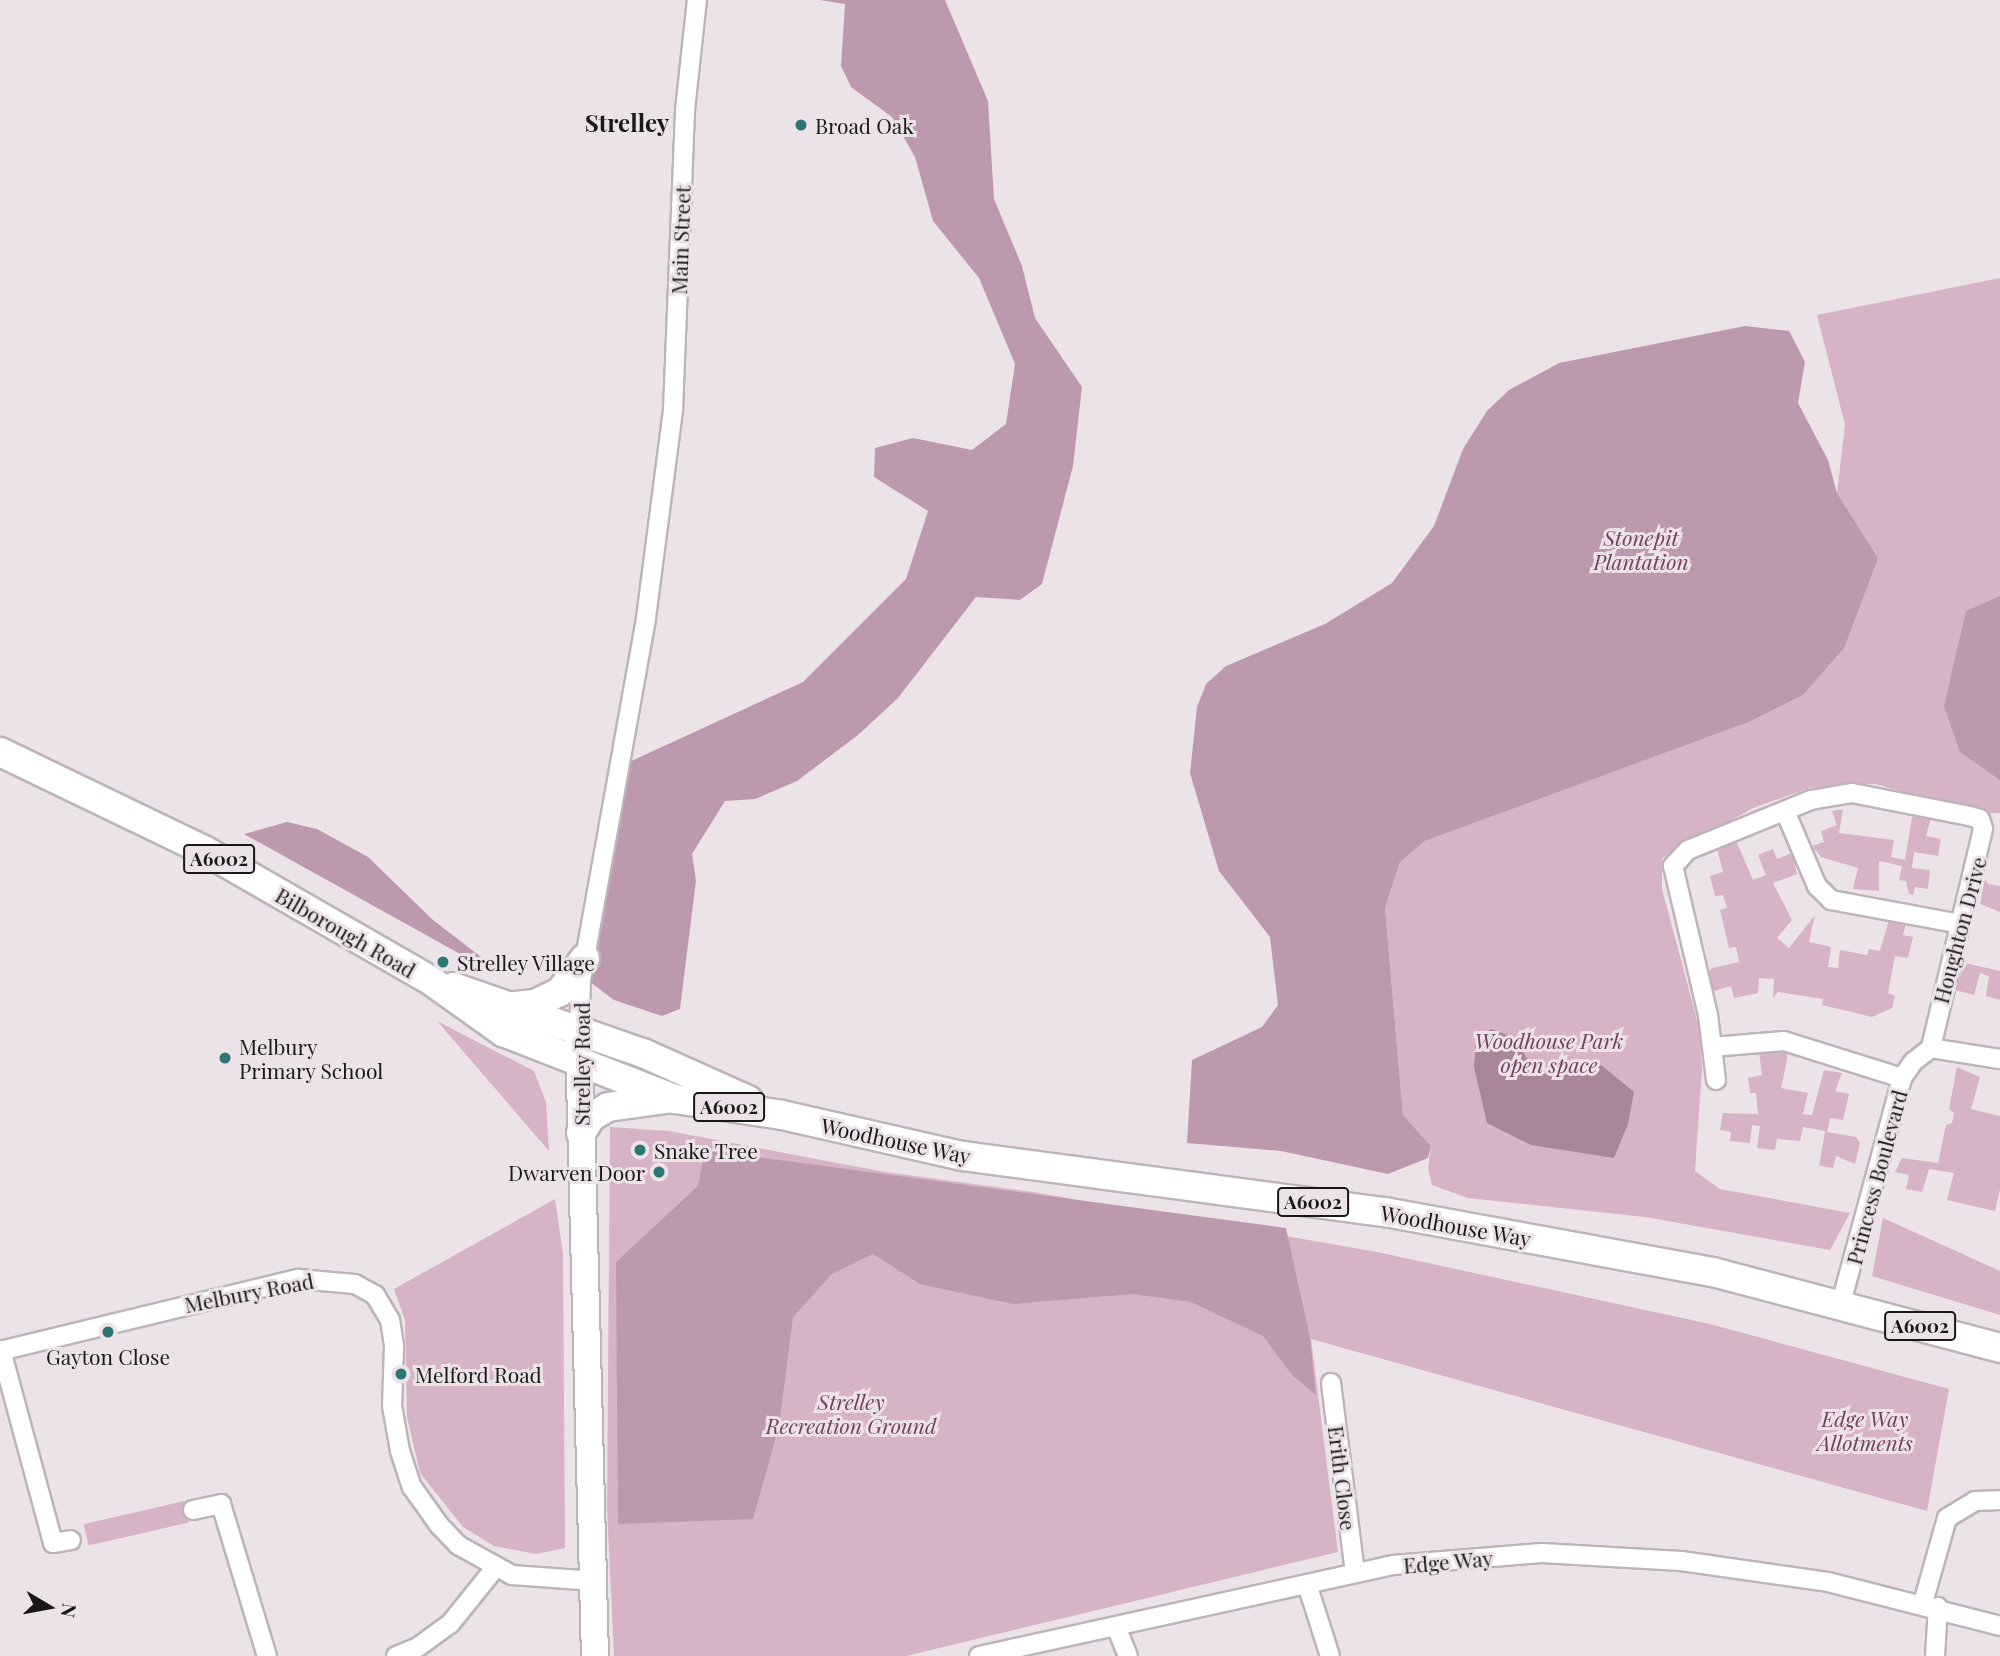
<!DOCTYPE html>
<style>
body{margin:0}
#map{position:relative;width:2000px;height:1656px;overflow:hidden;background:#ece3e8;font-family:"Playfair Display",serif}
div>[style]{position:absolute}
.green>*{inset:0;background:#d6b3c7;transform-origin:0 0}
.forest>*{inset:0;background:#bc99ae}
.water>*{inset:0;background:#a8859a}
.roads{filter:drop-shadow(2px 0 #bdb4b9) drop-shadow(-2px 0 #bdb4b9) drop-shadow(0 2px #bdb4b9) drop-shadow(0 -2px #bdb4b9)}
.street>*{height:18px;margin:-9px;padding:0 9px;transform-origin:9px;border-radius:9px;background:#fff}
.secondary>*{height:26px;margin:-13px;padding:0 13px;transform-origin:13px;border-radius:13px;background:#fff}
.primary>*{height:28px;margin:-14px;padding:0 14px;transform-origin:14px;border-radius:14px;background:#fff}
.dots>*{width:19px;height:19px;translate:-50% -50%;box-sizing:border-box;border:4px solid #ece3e8;border-radius:50%}
span{translate:-50% -50%;white-space:nowrap;text-align:center;line-height:1.15;-webkit-text-stroke:6px #ece3e8;paint-order:stroke}
.shield-label span{padding:2px 5px;background:#ece3e8;border:2px solid;border-radius:5px;-webkit-text-stroke-width:0}
.shield-label{font-size:19px;color:#1a1718;font-weight:700}
.poi-label{font-size:21px;color:#1a1718}
.left{translate:0 -50%;text-align:left}
.right{translate:-100% -50%;text-align:right}
.street-label{font-size:21px;color:#1a1718}
.park-label{font-size:21px;color:#703e5e;font-style:italic}
.quarter-label{font-size:24px;color:#1a1718;font-weight:700}
.north{position:absolute;left:14px;top:1572px;width:70px;height:70px;-webkit-text-stroke:5px #ece3e8;paint-order:stroke;rotate:100deg;font-size:19px;font-weight:700;line-height:28px;text-align:center;color:#1a1718}
.north::after{content:'';display:block;margin:auto;width:24px;height:32px;background:#1a1718;clip-path:polygon(50% 0,100% 100%,50% 72%,0 100%)}
</style>
<div id="map">
<div class="green">
<div style="clip-path:polygon(2000px 278px,2000px 813px,1982px 813px,1875px 784px,1810px 788px,1753px 808px,1662px 858px,1662px 889px,1699px 1027px,1702px 1069px,1695px 1171px,1720px 1189px,1850px 1213px,1830px 1250px,1645px 1217px,1468px 1198px,1432px 1185px,1428px 1169px,1431px 1146px,1403px 1115px,1385px 908px,1400px 862px,1425px 841px,1749px 722px,1803px 695px,1878px 558px,1837px 493px,1845px 425px,1817px 315px)"></div>
<div style="clip-path:polygon(1837px 810px,1843px 810px,1839px 833px,1894px 840px,1891px 857px,1905px 860px,1912px 817px,1932px 815px,1926px 836px,1941px 839px,1938px 856px,1914px 852px,1912px 868px,1930px 870px,1928px 889px,1915px 887px,1913px 895px,1909px 894px,1906px 881px,1899px 880px,1902px 866px,1879px 861px,1879px 891px,1853px 889px,1858px 868px,1821px 857px,1812px 846px,1824px 842px,1821px 831px,1837px 825px,1832px 811px)"></div>
<div style="clip-path:polygon(1730px 841px,1737px 843px,1753px 880px,1766px 875px,1758px 855px,1773px 849px,1777px 859px,1792px 853px,1797px 874px,1773px 883px,1792px 920px,1777px 938px,1789px 948px,1815px 915px,1809px 942px,1831px 947px,1828px 967px,1838px 968px,1840px 950px,1867px 955px,1869px 949px,1880px 951px,1889px 920px,1907px 920px,1903px 935px,1913px 937px,1908px 958px,1895px 956px,1888px 993px,1895px 996px,1892px 1008px,1872px 1017px,1822px 1005px,1823px 999px,1778px 992px,1773px 998px,1774px 979px,1759px 978px,1758px 993px,1734px 998px,1731px 986px,1712px 992px,1708px 973px,1712px 968px,1739px 962px,1736px 947px,1729px 948px,1720px 910px,1727px 908px,1723px 895px,1715px 896px,1710px 876px,1723px 872px,1716px 845px)"></div>
<div style="clip-path:polygon(1985px 878px,1988px 884px,2000px 886px,2000px 912px,1980px 904px)"></div>
<div style="clip-path:polygon(1965px 963px,2000px 971px,2000px 1000px,1986px 996px,1989px 976px,1980px 973px,1974px 995px,1955px 990px)"></div>
<div style="clip-path:polygon(437px 1021px,534px 1071px,546px 1102px,549px 1151px)"></div>
<div style="clip-path:polygon(1781px 1051px,1787px 1054px,1787px 1060px,1781px 1088px,1808px 1093px,1803px 1114px,1812px 1115px,1824px 1070px,1842px 1073px,1835px 1091px,1849px 1094px,1843px 1120px,1830px 1118px,1827px 1132px,1856px 1137px,1860px 1143px,1855px 1164px,1836px 1156px,1833px 1168px,1819px 1166px,1825px 1131px,1803px 1127px,1800px 1141px,1777px 1139px,1775px 1150px,1757px 1148px,1760px 1126px,1752px 1125px,1750px 1143px,1730px 1141px,1731px 1132px,1720px 1130px,1723px 1113px,1758px 1114px,1756px 1093px,1750px 1093px,1748px 1078px,1762px 1075px,1759px 1052px)"></div>
<div style="clip-path:polygon(1957px 1067px,1980px 1077px,1971px 1109px,2000px 1116px,2000px 1189px,1995px 1211px,1947px 1200px,1954px 1173px,1929px 1169px,1922px 1192px,1906px 1189px,1909px 1175px,1895px 1172px,1902px 1158px,1938px 1163px,1946px 1125px,1952px 1123px,1954px 1113px,1949px 1109px)"></div>
<div style="clip-path:polygon(610px 1127px,669px 1131px,885px 1172px,1033px 1192px,1377px 1252px,1710px 1324px,1949px 1389px,1927px 1511px,1311px 1339px,1338px 1552px,906px 1656px,614px 1656px,607px 1509px)"></div>
<div style="clip-path:polygon(555px 1199px,563px 1253px,565px 1548px,536px 1554px,494px 1546px,463px 1527px,420px 1473px,407px 1417px,405px 1320px,394px 1289px)"></div>
<div style="clip-path:polygon(1883px 1218px,2000px 1271px,2000px 1315px,1872px 1276px)"></div>
<div style="left:184px;top:1501px;width:22px;height:103px;rotate:77deg"></div>
</div>
<div class="forest">
<div style="clip-path:polygon(820px 0,945px 0,988px 101px,994px 199px,1022px 266px,1035px 318px,1082px 387px,1073px 466px,1042px 584px,1020px 600px,976px 597px,898px 698px,858px 735px,797px 781px,755px 799px,725px 801px,692px 854px,696px 881px,680px 1009px,662px 1016px,614px 1000px,590px 982px,627px 763px,803px 682px,906px 579px,928px 511px,874px 477px,875px 448px,913px 438px,972px 450px,1006px 424px,1015px 364px,979px 278px,933px 221px,915px 157px,892px 117px,851px 87px,841px 66px,845px 4px)"></div>
<div style="clip-path:polygon(1745px 326px,1789px 331px,1805px 362px,1798px 403px,1828px 460px,1837px 493px,1878px 558px,1844px 648px,1803px 695px,1749px 722px,1425px 841px,1400px 862px,1385px 908px,1403px 1115px,1431px 1146px,1428px 1158px,1388px 1174px,1281px 1151px,1187px 1143px,1192px 1060px,1262px 1027px,1278px 1005px,1270px 937px,1219px 871px,1190px 773px,1197px 707px,1206px 684px,1226px 666px,1325px 624px,1392px 583px,1434px 526px,1463px 449px,1487px 411px,1509px 390px,1559px 363px)"></div>
<div style="clip-path:polygon(2000px 596px,2000px 780px,1960px 752px,1944px 706px,1966px 611px)"></div>
<div style="clip-path:polygon(287px 822px,317px 829px,368px 857px,433px 920px,485px 960px,480px 965px,244px 834px)"></div>
<div style="clip-path:polygon(705px 1150px,1286px 1228px,1310px 1338px,1316px 1395px,1292px 1375px,1263px 1336px,1191px 1302px,1133px 1294px,1013px 1304px,920px 1284px,873px 1254px,832px 1274px,793px 1317px,779px 1426px,753px 1519px,618px 1524px,616px 1262px,698px 1186px)"></div>
</div>
<div class="water">
<div style="clip-path:polygon(1491px 1029px,1513px 1037px,1537px 1073px,1554px 1075px,1601px 1065px,1634px 1092px,1628px 1124px,1614px 1158px,1531px 1145px,1487px 1123px,1474px 1067px,1476px 1041px)"></div>
</div>
<div class="roads">
<div class="street">
<div style="left:1785px;top:811px;width:82px;rotate:66.9deg"></div>
<div style="left:1817px;top:886px;width:20px;rotate:45deg"></div>
<div style="left:1831px;top:900px;width:131px;rotate:10.5deg"></div>
<div style="left:579px;top:1033px;width:53px;rotate:-87.8deg"></div>
<div style="left:581px;top:980px;width:368px;rotate:-79.8deg"></div>
<div style="left:646px;top:618px;width:210px;rotate:-82.6deg"></div>
<div style="left:673px;top:410px;width:300px;rotate:-87.7deg"></div>
<div style="left:685px;top:110px;width:111px;rotate:-83.8deg"></div>
<div style="left:1712px;top:1047px;width:72px;rotate:-4.8deg"></div>
<div style="left:1784px;top:1041px;width:124px;rotate:17.4deg"></div>
<div style="left:1716px;top:1080px;width:65px;rotate:-97deg"></div>
<div style="left:1708px;top:1015px;width:153px;rotate:-103.2deg"></div>
<div style="left:1673px;top:866px;width:22px;rotate:-47deg"></div>
<div style="left:1688px;top:850px;width:133px;rotate:-22.1deg"></div>
<div style="left:1811px;top:800px;width:42px;rotate:-9.7deg"></div>
<div style="left:1852px;top:793px;width:119px;rotate:11.1deg"></div>
<div style="left:1969px;top:816px;width:11px;rotate:15deg"></div>
<div style="left:1980px;top:819px;width:10px;rotate:73deg"></div>
<div style="left:1983px;top:829px;width:225px;rotate:103.4deg"></div>
<div style="left:1841px;top:1303px;width:233px;rotate:-74.8deg"></div>
<div style="left:1902px;top:1078px;width:19px;rotate:-55deg"></div>
<div style="left:1913px;top:1062px;width:23px;rotate:-38deg"></div>
<div style="left:1931px;top:1048px;width:70px;rotate:9.1deg"></div>
<div style="left:1px;top:1350px;width:200px;rotate:74.9deg"></div>
<div style="left:53px;top:1543px;width:18px;rotate:-9deg"></div>
<div style="left:0;top:1351px;width:307px;rotate:-13.6deg"></div>
<div style="left:298px;top:1279px;width:57px;rotate:5deg"></div>
<div style="left:355px;top:1284px;width:23px;rotate:29deg"></div>
<div style="left:375px;top:1295px;width:29px;rotate:59deg"></div>
<div style="left:390px;top:1320px;width:26px;rotate:81deg"></div>
<div style="left:394px;top:1346px;width:60px;rotate:91.9deg"></div>
<div style="left:392px;top:1406px;width:46px;rotate:79.9deg"></div>
<div style="left:400px;top:1451px;width:38px;rotate:72deg"></div>
<div style="left:412px;top:1487px;width:47px;rotate:54.6deg"></div>
<div style="left:439px;top:1525px;width:28px;rotate:46deg"></div>
<div style="left:458px;top:1545px;width:62px;rotate:29.1deg"></div>
<div style="left:512px;top:1575px;width:83px;rotate:4.1deg"></div>
<div style="left:1331px;top:1383px;width:191px;rotate:82.8deg"></div>
<div style="left:193px;top:1510px;width:29px;rotate:-12deg"></div>
<div style="left:221px;top:1504px;width:159px;rotate:73.2deg"></div>
<div style="left:1307px;top:1584px;width:76px;rotate:72.3deg"></div>
<div style="left:1923px;top:1603px;width:88px;rotate:-74.2deg"></div>
<div style="left:1947px;top:1518px;width:33px;rotate:-31deg"></div>
<div style="left:1975px;top:1501px;width:25px;rotate:-2deg"></div>
<div style="left:1117px;top:1629px;width:29px;rotate:68deg"></div>
<div style="left:396px;top:1656px;width:24px;rotate:-22deg"></div>
<div style="left:418px;top:1647px;width:39px;rotate:-36deg"></div>
<div style="left:450px;top:1624px;width:72px;rotate:-51.2deg"></div>
<div style="left:979px;top:1656px;width:424px;rotate:-12.4deg"></div>
<div style="left:1393px;top:1565px;width:149px;rotate:-4.6deg"></div>
<div style="left:1542px;top:1553px;width:139px;rotate:3.3deg"></div>
<div style="left:1681px;top:1561px;width:148px;rotate:8.1deg"></div>
<div style="left:1828px;top:1582px;width:178px;rotate:14.3deg"></div>
<div style="left:1935px;top:1656px;width:49px;rotate:-86.5deg"></div>
</div>
<div class="secondary">
<div style="left:579px;top:1042px;width:614px;rotate:88.51deg"></div>
</div>
<div class="primary">
<div style="left:0;top:752px;width:226px;rotate:25.7deg"></div>
<div style="left:204px;top:850px;width:261px;rotate:29.9deg"></div>
<div style="left:430px;top:980px;width:90px;rotate:35.5deg"></div>
<div style="left:503px;top:1032px;width:185px;rotate:21.3deg"></div>
<div style="left:675px;top:1099px;width:108px;rotate:8.5deg"></div>
<div style="left:782px;top:1115px;width:186px;rotate:12.8deg"></div>
<div style="left:963px;top:1156px;width:426px;rotate:7.6deg"></div>
<div style="left:1385px;top:1212px;width:333px;rotate:10.4deg"></div>
<div style="left:1713px;top:1272px;width:297px;rotate:14.8deg"></div>
<div style="left:453px;top:987px;width:201px;rotate:19.2deg"></div>
<div style="left:643px;top:1053px;width:115px;rotate:24.1deg"></div>
<div style="left:515px;top:1006px;width:20px;rotate:-6deg"></div>
<div style="left:535px;top:1004px;width:28px;rotate:-26deg"></div>
<div style="left:560px;top:992px;width:42px;rotate:-53.7deg"></div>
<div style="left:581px;top:1133px;width:19px;rotate:-58deg"></div>
<div style="left:591px;top:1117px;width:20px;rotate:-30deg"></div>
<div style="left:608px;top:1107px;width:59px;rotate:-7.9deg"></div>
</div>
</div>
<div class="dots">
<div style="left:801px;top:125px;background:#2d7674"></div>
<div style="left:443px;top:962px;background:#2d7674"></div>
<div style="left:225px;top:1058px;background:#2d7674"></div>
<div style="left:640px;top:1150px;background:#2d7674"></div>
<div style="left:659px;top:1172px;background:#2d7674"></div>
<div style="left:108px;top:1332px;background:#2d7674"></div>
<div style="left:401px;top:1374px;background:#2d7674"></div>
</div>
<div class="shield-label">
<span style="left:219px;top:859px">A6002</span>
<span style="left:729px;top:1107px">A6002</span>
<span style="left:1313px;top:1202px">A6002</span>
<span style="left:1920px;top:1326px">A6002</span>
</div>
<div class="poi-label">
<span class="left" style="left:815px;top:125px">Broad Oak</span>
<span class="left" style="left:457px;top:962px">Strelley Village</span>
<span class="left" style="left:239px;top:1058px">Melbury<br>Primary School</span>
<span class="left" style="left:654px;top:1150px">Snake Tree</span>
<span class="right" style="left:645px;top:1172px">Dwarven Door</span>
<span style="left:108px;top:1356px">Gayton Close</span>
<span class="left" style="left:415px;top:1374px">Melford Road</span>
</div>
<div class="street-label">
<span style="left:680px;top:240px;rotate:-88deg">Main Street</span>
<span style="left:1959px;top:930px;rotate:-75deg">Houghton Drive</span>
<span style="left:346px;top:932px;rotate:30deg">Bilborough Road</span>
<span style="left:581px;top:1064px;rotate:-90deg">Strelley Road</span>
<span style="left:896px;top:1140px;rotate:12deg">Woodhouse Way</span>
<span style="left:1876px;top:1177px;rotate:-75deg">Princess Boulevard</span>
<span style="left:1456px;top:1225px;rotate:10deg">Woodhouse Way</span>
<span style="left:249px;top:1292px;rotate:-11deg">Melbury Road</span>
<span style="left:1343px;top:1478px;rotate:83deg">Erith Close</span>
<span style="left:1448px;top:1561px;rotate:-5deg">Edge Way</span>
</div>
<div class="park-label">
<span style="left:1641px;top:549px">Stonepit<br>Plantation</span>
<span style="left:1549px;top:1052px">Woodhouse Park<br>open space</span>
<span style="left:851px;top:1413px">Strelley<br>Recreation Ground</span>
<span style="left:1865px;top:1430px">Edge Way<br>Allotments</span>
</div>
<div class="quarter-label">
<span style="left:627px;top:123px">Strelley</span>
</div>
<div class="north">N</div>
</div>
